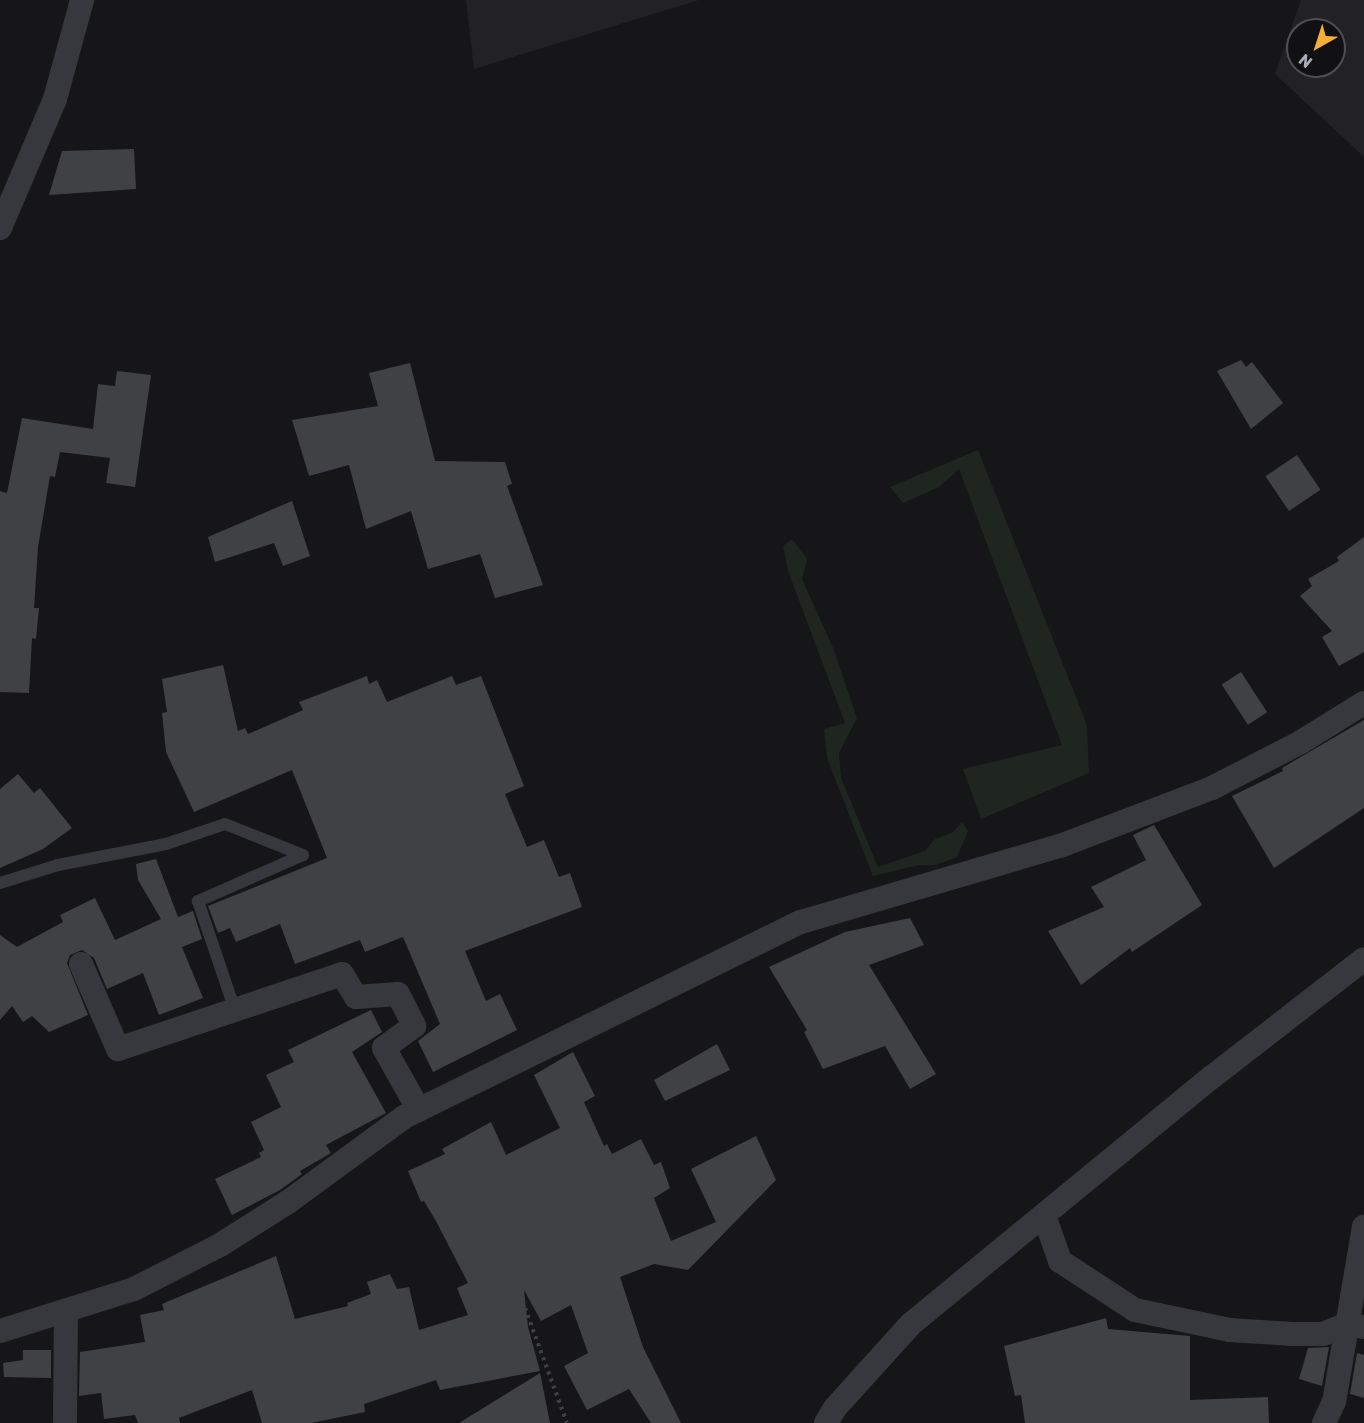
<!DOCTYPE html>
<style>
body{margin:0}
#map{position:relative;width:1364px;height:1423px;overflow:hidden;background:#161618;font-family:Rubik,sans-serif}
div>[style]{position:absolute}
.built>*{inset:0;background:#222225}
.green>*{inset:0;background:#1e261f}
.building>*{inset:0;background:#404145;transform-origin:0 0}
.path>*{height:4px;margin-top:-2px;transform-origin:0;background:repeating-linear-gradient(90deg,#3d3f44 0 3px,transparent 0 7.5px)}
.service>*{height:12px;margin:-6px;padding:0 6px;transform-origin:6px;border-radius:6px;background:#37383d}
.minor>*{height:24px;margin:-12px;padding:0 12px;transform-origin:12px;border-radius:12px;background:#37383d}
span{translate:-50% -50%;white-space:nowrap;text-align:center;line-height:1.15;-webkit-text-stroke:6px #111113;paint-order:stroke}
.north{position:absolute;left:1286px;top:18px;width:60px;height:60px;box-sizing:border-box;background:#111113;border:2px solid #4d4f55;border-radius:50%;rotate:219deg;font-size:16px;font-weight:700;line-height:24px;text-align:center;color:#a8adb8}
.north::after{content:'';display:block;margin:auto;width:21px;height:27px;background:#f2b134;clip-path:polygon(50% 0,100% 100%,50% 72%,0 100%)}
</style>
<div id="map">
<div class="built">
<div style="clip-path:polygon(466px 0,699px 0,474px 69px)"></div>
<div style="clip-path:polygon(evenodd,1301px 0,1364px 0,1364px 157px,1275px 74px,1301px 0,1298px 30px,1334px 30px,1334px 66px,1298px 66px,1298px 30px)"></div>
</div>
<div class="green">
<div style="clip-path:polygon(978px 450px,1087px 725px,1089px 773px,981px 819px,963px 769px,1062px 745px,959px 469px,939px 487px,903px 503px,890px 487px)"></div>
<div style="clip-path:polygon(792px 539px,807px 559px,802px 579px,834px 650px,857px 718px,839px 753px,841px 778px,878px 867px,925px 851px,935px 839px,952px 833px,962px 822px,968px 831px,957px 857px,936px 865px,919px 865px,873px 876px,827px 758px,824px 729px,845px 723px,788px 571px,783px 546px)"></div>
</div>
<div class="building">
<div style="clip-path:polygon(134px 149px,136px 189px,49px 195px,62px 151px)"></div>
<div style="clip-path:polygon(1241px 360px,1246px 367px,1252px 362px,1283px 403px,1251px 429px,1217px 371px)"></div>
<div style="clip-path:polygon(410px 363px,435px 461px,505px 462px,512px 484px,507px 486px,543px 585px,495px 598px,480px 554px,428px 569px,411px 511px,366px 529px,349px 465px,309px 476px,292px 420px,378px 406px,369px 373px)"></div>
<div style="clip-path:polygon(117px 371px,151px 375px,135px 487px,106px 483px,110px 458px,60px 452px,55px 477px,50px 476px,38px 547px,34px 608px,39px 608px,36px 639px,32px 638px,29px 693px,0 692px,0 491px,7px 493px,22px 418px,93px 429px,98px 384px,115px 386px)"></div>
<div style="left:1297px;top:455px;width:42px;height:38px;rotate:56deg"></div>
<div style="clip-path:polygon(292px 501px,310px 556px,283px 566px,274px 543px,215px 562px,208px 537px)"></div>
<div style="clip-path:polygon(1364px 537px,1364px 652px,1339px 666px,1322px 637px,1332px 631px,1300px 596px,1312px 586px,1308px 579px,1339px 561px,1337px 557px)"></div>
<div style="clip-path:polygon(223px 665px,238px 731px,245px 728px,248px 734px,303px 710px,299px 702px,367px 676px,369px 684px,377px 680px,387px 702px,452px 676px,456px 685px,481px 676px,524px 786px,505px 794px,527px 847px,544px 840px,559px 877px,570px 873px,582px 907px,465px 951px,486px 1001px,500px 994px,517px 1030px,433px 1072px,418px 1041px,440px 1024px,403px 937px,365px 952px,360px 940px,295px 964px,280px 924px,236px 942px,230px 928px,218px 933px,208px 906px,327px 858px,292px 770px,194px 812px,166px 752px,162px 713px,167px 712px,162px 679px)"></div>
<div style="left:1241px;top:672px;width:48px;height:23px;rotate:57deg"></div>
<div style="clip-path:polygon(1364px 720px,1364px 808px,1274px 868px,1232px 796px,1283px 771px,1282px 768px)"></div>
<div style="clip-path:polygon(18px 774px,34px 793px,40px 788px,72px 828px,43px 849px,0 868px,0 789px)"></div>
<div style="clip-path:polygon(1154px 825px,1202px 905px,1132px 952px,1130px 948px,1081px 985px,1048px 931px,1104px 907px,1091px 887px,1146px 860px,1133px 835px)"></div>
<div style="clip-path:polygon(156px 859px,178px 917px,193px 911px,202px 939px,182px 947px,203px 998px,159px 1015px,143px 973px,107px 989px,94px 958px,82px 950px,70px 955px,67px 963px,88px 1015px,49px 1032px,32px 1016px,23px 1022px,12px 1006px,0 1020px,0 935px,17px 947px,63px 922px,60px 915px,95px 898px,115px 940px,161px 919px,138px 880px,136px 864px)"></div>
<div style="clip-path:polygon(910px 918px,924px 945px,869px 965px,936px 1074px,910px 1089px,885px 1046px,823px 1069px,804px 1032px,807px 1030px,769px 967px,845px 932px)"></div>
<div style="clip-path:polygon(371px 1010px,382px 1032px,352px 1052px,386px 1113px,326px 1145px,331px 1153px,300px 1171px,302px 1174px,280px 1190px,232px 1215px,215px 1179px,261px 1157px,259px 1153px,264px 1150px,251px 1122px,281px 1107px,266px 1075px,294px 1062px,288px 1050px)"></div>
<div style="clip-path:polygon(717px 1044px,730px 1070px,665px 1101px,654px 1080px)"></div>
<div style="clip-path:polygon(573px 1052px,595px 1096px,584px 1102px,604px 1146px,607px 1144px,612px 1154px,641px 1139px,654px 1165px,661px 1162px,670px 1188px,654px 1198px,671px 1241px,716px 1222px,691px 1169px,756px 1136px,776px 1180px,688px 1270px,654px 1264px,620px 1277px,643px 1347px,681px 1423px,651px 1423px,629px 1389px,587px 1410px,564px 1366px,588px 1353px,571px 1305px,541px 1321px,524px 1290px,528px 1327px,540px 1371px,440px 1390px,436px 1380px,364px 1404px,365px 1412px,311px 1423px,262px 1423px,252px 1390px,179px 1418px,180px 1423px,138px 1423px,135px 1415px,104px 1419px,101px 1393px,79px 1396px,80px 1352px,145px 1342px,140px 1315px,164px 1310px,162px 1304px,276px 1256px,295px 1319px,348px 1306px,347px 1303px,371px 1294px,367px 1282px,390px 1274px,397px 1289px,409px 1287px,419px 1330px,468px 1315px,457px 1288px,468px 1283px,436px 1221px,424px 1201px,421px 1202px,408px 1171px,445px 1154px,442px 1149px,491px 1122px,506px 1155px,560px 1128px,534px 1075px)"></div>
<div style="clip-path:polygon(1106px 1318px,1108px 1329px,1190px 1336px,1190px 1400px,1268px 1397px,1269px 1423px,1025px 1423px,1021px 1395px,1015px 1396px,1004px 1346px)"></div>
<div style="clip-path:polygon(1329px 1347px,1322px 1386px,1299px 1379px,1308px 1348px)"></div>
<div style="clip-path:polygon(23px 1350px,51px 1350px,51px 1378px,4px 1377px,3px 1363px,23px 1360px)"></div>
<div style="clip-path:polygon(1357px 1353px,1364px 1355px,1364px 1398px,1350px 1394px)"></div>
<div style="clip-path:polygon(540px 1373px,550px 1423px,459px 1423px)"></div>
</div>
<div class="path">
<div style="left:520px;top:1294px;width:137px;rotate:70deg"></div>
</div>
<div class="service">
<div style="left:0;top:883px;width:61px;rotate:-17.2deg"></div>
<div style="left:58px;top:865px;width:110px;rotate:-11deg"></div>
<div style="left:166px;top:844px;width:62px;rotate:-18.7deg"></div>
<div style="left:225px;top:824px;width:84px;rotate:21.7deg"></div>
<div style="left:303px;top:855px;width:115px;rotate:156.3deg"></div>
<div style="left:198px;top:901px;width:115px;rotate:71.3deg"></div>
</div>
<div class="minor">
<div style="left:0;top:228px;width:140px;rotate:-66.9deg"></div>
<div style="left:55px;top:99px;width:103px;rotate:-74.7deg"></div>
<div style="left:81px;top:964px;width:93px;rotate:66.5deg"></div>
<div style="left:118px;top:1049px;width:236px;rotate:-18.5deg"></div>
<div style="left:342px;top:974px;width:27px;rotate:59deg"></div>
<div style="left:356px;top:997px;width:42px;rotate:-4.1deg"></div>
<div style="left:398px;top:994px;width:36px;rotate:63deg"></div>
<div style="left:414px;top:1026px;width:37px;rotate:144deg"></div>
<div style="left:384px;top:1048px;width:71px;rotate:60.6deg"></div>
<div style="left:1044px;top:1215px;width:49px;rotate:70.8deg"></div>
<div style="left:1060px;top:1261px;width:90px;rotate:33.2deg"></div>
<div style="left:1135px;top:1310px;width:97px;rotate:11.9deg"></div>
<div style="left:1230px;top:1330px;width:62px;rotate:3.7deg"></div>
<div style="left:1292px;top:1334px;width:31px"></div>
<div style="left:1323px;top:1334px;width:27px;rotate:-22deg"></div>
<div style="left:1348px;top:1324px;width:16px;rotate:11deg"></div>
<div style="left:0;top:1331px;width:140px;rotate:-17.4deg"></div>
<div style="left:134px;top:1289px;width:97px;rotate:-27.1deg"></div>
<div style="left:220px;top:1245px;width:80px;rotate:-32.3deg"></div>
<div style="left:288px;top:1202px;width:144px;rotate:-36.2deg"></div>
<div style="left:404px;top:1117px;width:442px;rotate:-26.2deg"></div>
<div style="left:801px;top:922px;width:270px;rotate:-16.4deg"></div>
<div style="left:1060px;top:846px;width:163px;rotate:-20.9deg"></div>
<div style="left:1212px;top:788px;width:100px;rotate:-27.3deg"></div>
<div style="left:1301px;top:742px;width:74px;rotate:-31.8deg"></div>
<div style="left:65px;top:1423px;width:112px;rotate:-89.5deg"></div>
<div style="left:826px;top:1423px;width:17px;rotate:-59deg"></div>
<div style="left:835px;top:1408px;width:113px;rotate:-47.9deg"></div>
<div style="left:911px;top:1324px;width:389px;rotate:-39.4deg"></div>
<div style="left:1212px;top:1077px;width:192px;rotate:-37.8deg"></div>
<div style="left:1324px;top:1423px;width:23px;rotate:-65deg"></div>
<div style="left:1334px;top:1402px;width:178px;rotate:-80.3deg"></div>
</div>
<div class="north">N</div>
</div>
